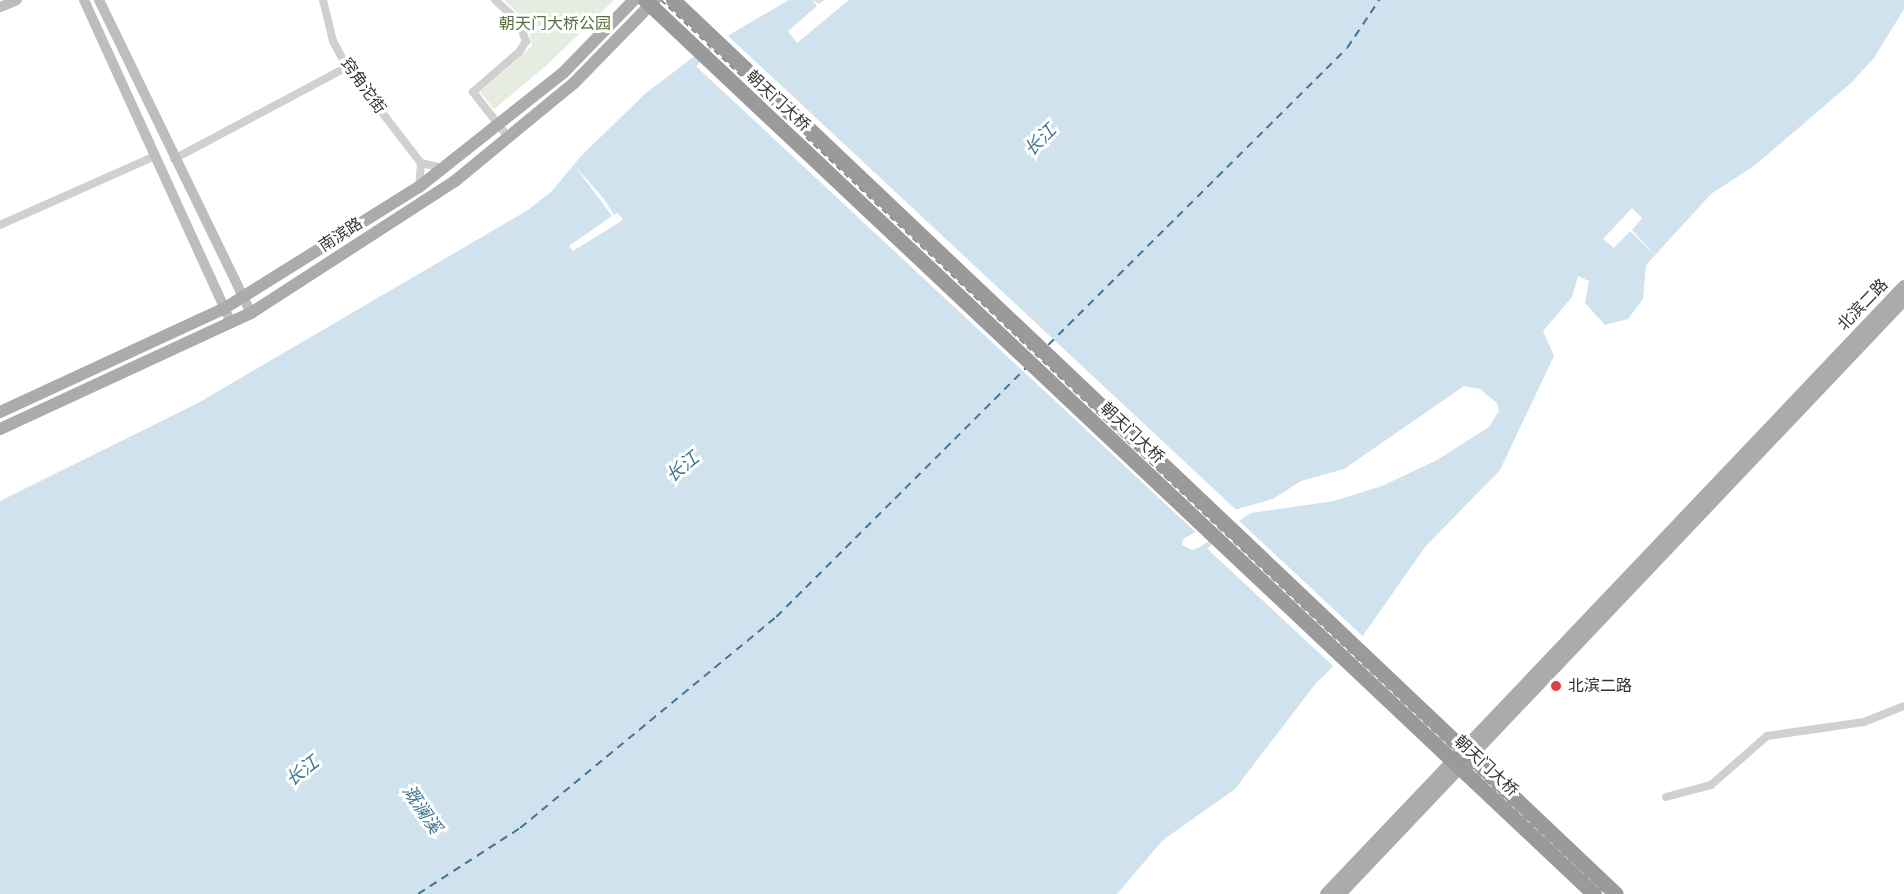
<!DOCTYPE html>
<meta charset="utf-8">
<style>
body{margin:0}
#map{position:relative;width:1904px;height:894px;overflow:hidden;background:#fff;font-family:"Alegreya Sans","Noto Sans SC",sans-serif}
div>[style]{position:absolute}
.green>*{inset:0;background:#e6ecdf}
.water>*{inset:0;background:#cfe2ee}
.pier>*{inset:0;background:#fff;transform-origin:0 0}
.ferry>*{height:1.5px;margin-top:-0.75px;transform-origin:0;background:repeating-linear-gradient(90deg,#3f7597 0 8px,transparent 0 14px)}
.street>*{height:8px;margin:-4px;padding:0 4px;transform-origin:4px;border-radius:4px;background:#d0d0d0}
.secondary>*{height:10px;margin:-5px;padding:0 5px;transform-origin:5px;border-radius:5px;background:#bdbdbd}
.primary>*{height:12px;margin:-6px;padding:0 6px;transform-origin:6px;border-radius:6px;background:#ababab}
.rail>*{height:2px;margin-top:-1px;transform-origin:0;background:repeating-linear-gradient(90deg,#888 0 6px,transparent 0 10.5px)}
.highway-bridge>*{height:15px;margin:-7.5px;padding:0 7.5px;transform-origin:7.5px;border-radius:7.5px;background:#9a9a9a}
.dots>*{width:16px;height:16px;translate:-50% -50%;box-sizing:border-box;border:3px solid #fff;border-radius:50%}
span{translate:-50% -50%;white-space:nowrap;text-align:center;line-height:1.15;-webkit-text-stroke:6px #fff;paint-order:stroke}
.park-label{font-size:16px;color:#56703f}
.street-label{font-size:16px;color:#333}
.poi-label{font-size:16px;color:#333}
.left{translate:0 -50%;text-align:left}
.water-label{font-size:18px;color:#3f7597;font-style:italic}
</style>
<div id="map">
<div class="green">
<div style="clip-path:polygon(504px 0,614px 0,547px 65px,494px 109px,480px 92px,532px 46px,527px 22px)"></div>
</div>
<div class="water">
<div style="clip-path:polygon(evenodd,789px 0,1904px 0,1904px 9px,1874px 58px,1851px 83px,1754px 166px,1711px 194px,1646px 265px,1643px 299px,1628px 319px,1605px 325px,1585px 303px,1589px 281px,1578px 276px,1572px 297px,1543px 331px,1554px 356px,1500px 470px,1425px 547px,1357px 644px,1316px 683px,1235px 789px,1163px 840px,1117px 894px,0 894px,0 501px,198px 403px,528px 210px,552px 191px,581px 156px,646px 93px,700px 52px,789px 0,1464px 386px,1480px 389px,1497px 403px,1499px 411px,1489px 427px,1437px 460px,1382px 486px,1334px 501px,1251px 513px,1198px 548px,1192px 550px,1182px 545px,1183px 539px,1234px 510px,1273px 499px,1301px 481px,1344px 469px,1464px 386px)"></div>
</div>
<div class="pier">
<div style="clip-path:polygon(812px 0,819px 4px,824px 0,849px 0,797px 43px,788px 31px,817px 6px)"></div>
<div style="left:726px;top:34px;width:698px;height:44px;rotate:43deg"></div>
<div style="clip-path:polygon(574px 165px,604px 199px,614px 215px,618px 213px,623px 220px,573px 251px,569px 246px,612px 216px)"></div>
<div style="clip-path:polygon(1632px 208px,1642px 218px,1632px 230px,1655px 255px,1630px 231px,1614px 248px,1603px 239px)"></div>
<div style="left:1236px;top:518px;width:176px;height:42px;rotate:43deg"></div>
</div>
<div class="ferry">
<div style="left:1048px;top:345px;width:421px;rotate:-44.8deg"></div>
<div style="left:1347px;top:48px;width:58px;rotate:-56.3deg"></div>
<div style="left:418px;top:894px;width:121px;rotate:-32.9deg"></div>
<div style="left:520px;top:828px;width:332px;rotate:-39.5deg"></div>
<div style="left:776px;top:617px;width:353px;rotate:-44.9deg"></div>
</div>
<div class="street">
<div style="left:323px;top:0;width:42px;rotate:76.3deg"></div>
<div style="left:333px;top:41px;width:30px;rotate:62deg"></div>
<div style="left:347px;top:67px;width:121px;rotate:52.4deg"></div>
<div style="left:495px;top:0;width:31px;rotate:42deg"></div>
<div style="left:518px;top:21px;width:22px;rotate:68deg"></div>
<div style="left:526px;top:41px;width:13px;rotate:122deg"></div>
<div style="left:519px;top:52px;width:61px;rotate:139deg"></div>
<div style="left:473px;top:92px;width:58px;rotate:52deg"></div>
<div style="left:174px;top:159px;width:196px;rotate:-28deg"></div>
<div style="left:419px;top:187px;width:24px;rotate:-85deg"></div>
<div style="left:421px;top:163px;width:23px;rotate:13deg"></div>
<div style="left:0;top:225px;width:170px;rotate:-24deg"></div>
<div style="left:1666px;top:797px;width:47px;rotate:-14.9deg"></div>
<div style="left:1711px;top:785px;width:74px;rotate:-41.2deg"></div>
<div style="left:1767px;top:736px;width:98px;rotate:-8.2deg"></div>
<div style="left:1864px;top:722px;width:43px;rotate:-21.8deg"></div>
</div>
<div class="secondary">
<div style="left:84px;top:0;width:355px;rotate:65.5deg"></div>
<div style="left:99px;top:0;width:348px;rotate:64.1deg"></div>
<div style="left:0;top:7px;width:18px;rotate:-22deg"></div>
</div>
<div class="primary">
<div style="left:0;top:412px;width:248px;rotate:-24.8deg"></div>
<div style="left:225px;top:308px;width:229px;rotate:-32deg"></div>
<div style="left:419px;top:187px;width:184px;rotate:-38.4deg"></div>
<div style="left:563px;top:73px;width:102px;rotate:-45.8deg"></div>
<div style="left:0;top:429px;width:277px;rotate:-24.8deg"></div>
<div style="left:251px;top:313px;width:243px;rotate:-32.9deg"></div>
<div style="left:455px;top:181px;width:154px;rotate:-39.5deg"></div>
<div style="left:574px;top:83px;width:116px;rotate:-45.7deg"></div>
<div style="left:1326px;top:894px;width:839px;rotate:-46.45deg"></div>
<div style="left:1340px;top:894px;width:819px;rotate:-46.48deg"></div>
</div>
<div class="rail">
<div style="left:661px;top:0;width:1301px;rotate:43.41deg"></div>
</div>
<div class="highway-bridge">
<div style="left:645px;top:0;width:1304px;rotate:43.29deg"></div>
<div style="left:673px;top:0;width:1299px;rotate:43.47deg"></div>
</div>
<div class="dots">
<div style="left:1556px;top:686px;background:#e63946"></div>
</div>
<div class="park-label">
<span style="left:555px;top:24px">朝天门大桥公园</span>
</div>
<div class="street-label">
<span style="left:363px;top:86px;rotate:54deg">窍角沱街</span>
<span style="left:778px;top:101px;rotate:43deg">朝天门大桥</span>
<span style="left:341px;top:235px;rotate:-33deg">南滨路</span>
<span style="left:1863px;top:305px;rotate:-46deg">北滨二路</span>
<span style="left:1132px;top:433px;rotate:43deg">朝天门大桥</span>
<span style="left:1486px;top:766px;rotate:43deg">朝天门大桥</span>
</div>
<div class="poi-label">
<span class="left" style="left:1568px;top:686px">北滨二路</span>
</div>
<div class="water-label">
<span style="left:1041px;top:141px;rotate:-45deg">长江</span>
<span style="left:683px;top:468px;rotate:-39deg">长江</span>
<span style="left:303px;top:772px;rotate:-38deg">长江</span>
<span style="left:421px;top:810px;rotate:56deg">溉澜溪</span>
</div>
</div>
